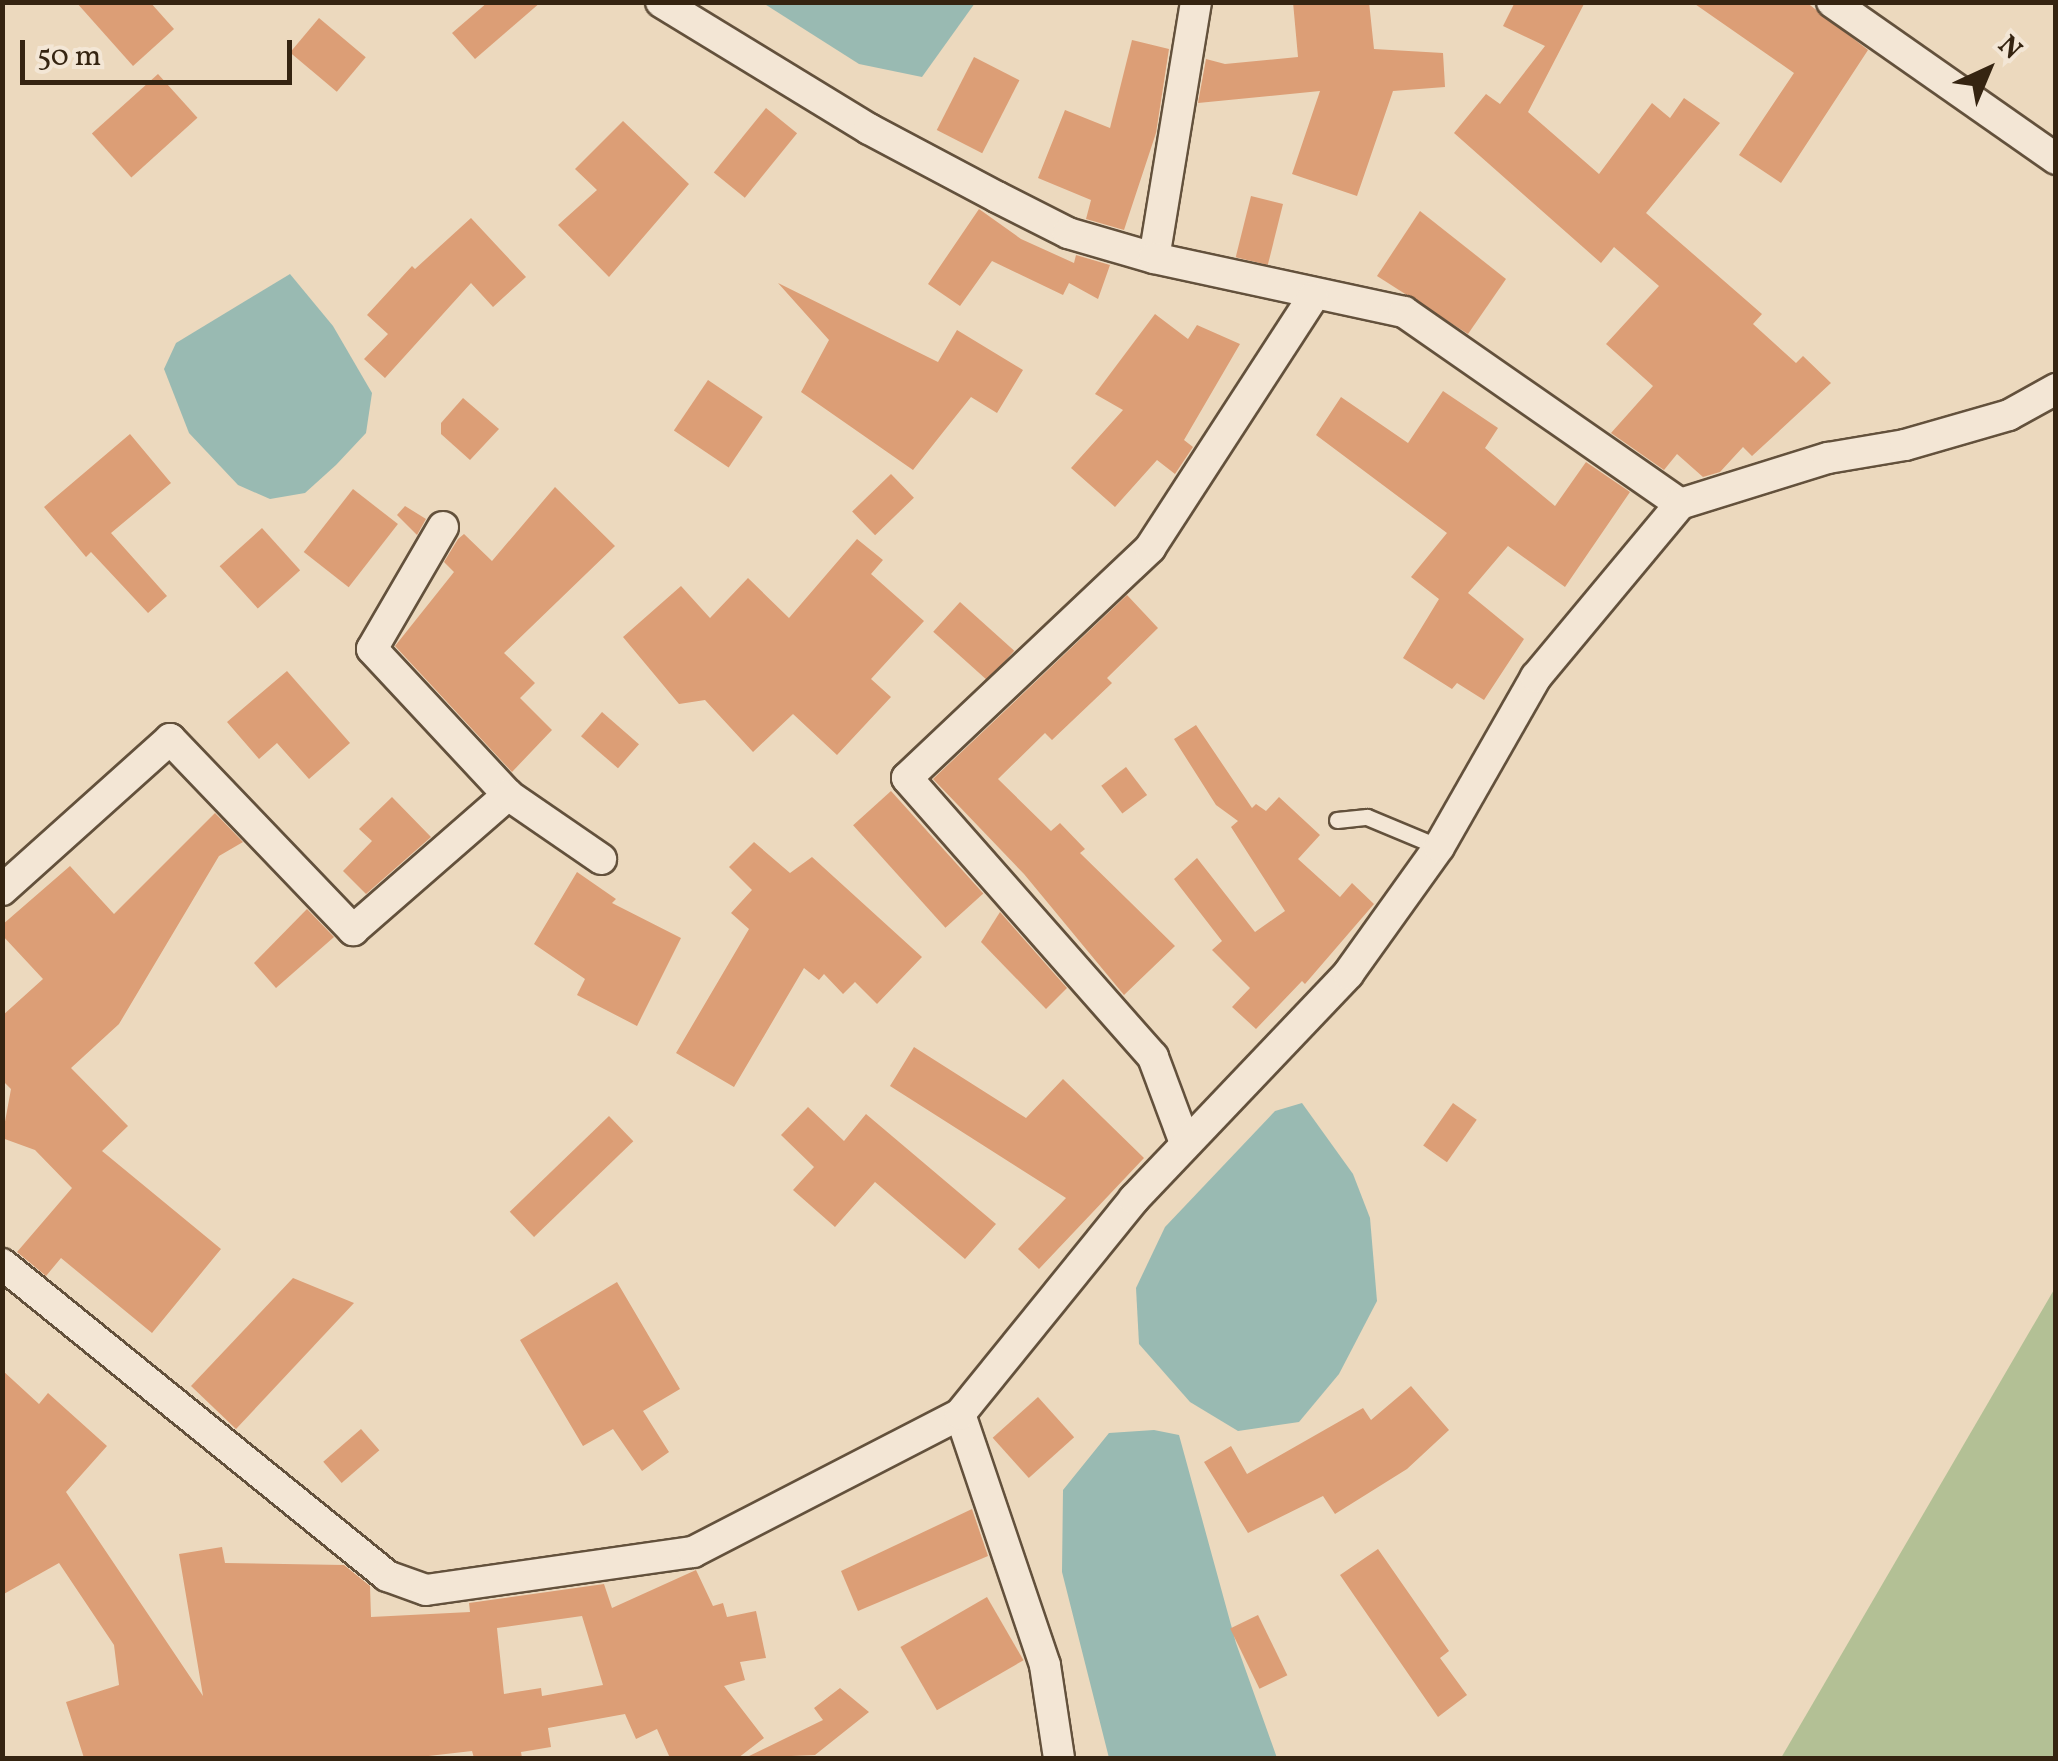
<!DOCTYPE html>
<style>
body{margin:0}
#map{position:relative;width:2058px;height:1761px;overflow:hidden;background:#ecd9be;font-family:Vollkorn,serif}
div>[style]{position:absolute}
.green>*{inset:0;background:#b3c095}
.water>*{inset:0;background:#99bab2}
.building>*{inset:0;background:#dc9e76;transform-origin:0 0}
.roads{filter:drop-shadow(2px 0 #63513c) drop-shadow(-2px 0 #63513c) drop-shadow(0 2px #63513c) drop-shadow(0 -2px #63513c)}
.service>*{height:15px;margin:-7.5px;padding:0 7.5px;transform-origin:7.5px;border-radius:7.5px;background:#f3e6d5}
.minor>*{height:30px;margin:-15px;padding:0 15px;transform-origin:15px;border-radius:15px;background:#f3e6d5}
span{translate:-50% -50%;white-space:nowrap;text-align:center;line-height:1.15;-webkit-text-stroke:9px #f3e6d5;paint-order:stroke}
.frame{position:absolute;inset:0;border:5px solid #352411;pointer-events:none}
.north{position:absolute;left:1938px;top:20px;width:100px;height:100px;-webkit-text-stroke:8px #f3e6d5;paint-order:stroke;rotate:44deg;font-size:28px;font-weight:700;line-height:40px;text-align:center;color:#352411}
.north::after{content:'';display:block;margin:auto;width:35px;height:45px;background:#352411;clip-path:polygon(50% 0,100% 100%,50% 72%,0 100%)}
.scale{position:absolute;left:20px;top:40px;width:272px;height:45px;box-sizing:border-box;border:5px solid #352411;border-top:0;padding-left:12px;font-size:30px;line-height:35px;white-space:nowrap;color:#352411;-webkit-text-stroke:8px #f3e6d5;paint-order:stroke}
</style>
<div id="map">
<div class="green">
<div style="clip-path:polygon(2055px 1288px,2055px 1758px,1781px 1758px)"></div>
</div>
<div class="water">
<div style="clip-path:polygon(763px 3px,975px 3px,922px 77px,859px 64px)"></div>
<div style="clip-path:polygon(290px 274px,333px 326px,372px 393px,366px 433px,336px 465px,305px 493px,270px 499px,238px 485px,189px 433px,164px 369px,176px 343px)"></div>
<div style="clip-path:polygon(1302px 1103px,1353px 1174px,1370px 1218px,1377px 1301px,1339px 1374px,1299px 1422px,1238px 1431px,1190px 1402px,1139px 1344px,1136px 1288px,1165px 1227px,1275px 1111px)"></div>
<div style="clip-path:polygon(1154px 1430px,1179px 1435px,1236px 1643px,1277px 1758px,1109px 1758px,1062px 1572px,1063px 1490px,1109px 1433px)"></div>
</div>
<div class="building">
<div style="clip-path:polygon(76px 2px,150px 2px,174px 29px,133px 66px)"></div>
<div style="clip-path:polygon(488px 2px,541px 2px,475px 59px,452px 33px)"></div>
<div style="clip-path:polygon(1293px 2px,1369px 2px,1374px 49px,1443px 53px,1445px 87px,1393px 91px,1357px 196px,1292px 174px,1320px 91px,1198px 103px,1206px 59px,1225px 64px,1298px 57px)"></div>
<div style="clip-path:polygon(1515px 2px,1585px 2px,1528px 112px,1599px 174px,1652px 103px,1670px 118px,1684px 98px,1720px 123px,1646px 213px,1762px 314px,1753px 324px,1796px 363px,1803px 356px,1831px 383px,1752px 456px,1743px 447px,1720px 472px,1703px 477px,1677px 454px,1664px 470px,1611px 433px,1653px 386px,1606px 344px,1659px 286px,1614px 247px,1601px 263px,1454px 133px,1486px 94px,1500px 104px,1545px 46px,1503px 26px)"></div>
<div style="clip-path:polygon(1692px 2px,1806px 2px,1868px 50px,1781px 183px,1739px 155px,1794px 73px)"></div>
<div style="left:319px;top:18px;width:61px;height:45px;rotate:40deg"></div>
<div style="clip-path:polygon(1132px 40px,1169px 49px,1156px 133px,1124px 230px,1086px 219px,1091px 200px,1038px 178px,1065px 110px,1110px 128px)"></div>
<div style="left:974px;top:57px;width:51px;height:82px;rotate:27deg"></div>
<div style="left:158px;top:74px;width:59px;height:89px;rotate:48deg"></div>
<div style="left:766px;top:108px;width:40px;height:83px;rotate:39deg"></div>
<div style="clip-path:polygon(623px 121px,689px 184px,609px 277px,558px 225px,597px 190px,575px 169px)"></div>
<div style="left:1251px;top:196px;width:33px;height:63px;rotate:14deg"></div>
<div style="clip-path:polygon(979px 209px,1021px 239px,1074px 263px,1076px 255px,1110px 265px,1098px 299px,1069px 283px,1063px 295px,992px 261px,960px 306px,928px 284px)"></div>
<div style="clip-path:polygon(1420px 211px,1506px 279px,1468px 334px,1377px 276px)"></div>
<div style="clip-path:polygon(471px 218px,526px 277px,493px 307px,471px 283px,385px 378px,364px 359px,388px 334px,367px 315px,412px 266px,415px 269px)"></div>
<div style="clip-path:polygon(778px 283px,938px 362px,957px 330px,1023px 370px,997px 413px,971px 397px,913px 470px,801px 392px,829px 340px)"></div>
<div style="clip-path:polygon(1155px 314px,1188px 339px,1197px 325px,1240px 344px,1184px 440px,1193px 447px,1175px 474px,1157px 460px,1115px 507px,1071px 468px,1123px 410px,1095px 394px)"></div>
<div style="left:708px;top:380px;width:66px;height:61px;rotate:34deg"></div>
<div style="clip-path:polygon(1443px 391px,1498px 428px,1485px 448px,1555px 506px,1586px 462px,1630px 492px,1565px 587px,1508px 546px,1468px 593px,1524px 639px,1484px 700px,1457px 683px,1452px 689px,1403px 658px,1439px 599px,1411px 577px,1447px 533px,1316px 435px,1341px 397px,1408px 443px)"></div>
<div style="clip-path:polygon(463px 398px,499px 429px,470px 460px,441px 434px,441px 423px)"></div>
<div style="clip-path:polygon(130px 434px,171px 483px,111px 533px,167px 596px,148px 613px,91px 552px,86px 557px,44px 507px)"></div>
<div style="left:891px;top:474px;width:33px;height:54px;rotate:46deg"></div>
<div style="clip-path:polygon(555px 487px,615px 546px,504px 653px,535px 683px,520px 698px,552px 730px,512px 772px,395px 646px,454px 572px,444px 562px,458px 539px,464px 534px,492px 561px)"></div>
<div style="left:353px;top:489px;width:57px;height:80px;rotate:38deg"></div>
<div style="clip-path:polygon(405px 506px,426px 519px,417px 535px,397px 515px)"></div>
<div style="left:262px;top:528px;width:57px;height:57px;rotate:48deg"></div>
<div style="clip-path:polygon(857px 539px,883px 560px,871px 574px,924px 621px,871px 679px,891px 697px,837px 755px,793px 714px,753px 752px,705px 700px,679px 704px,623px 637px,681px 586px,710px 618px,748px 578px,789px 618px)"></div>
<div style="clip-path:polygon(1127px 595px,1158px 628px,1107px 678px,1112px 683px,1052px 740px,1045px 733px,998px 779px,1051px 831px,1060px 823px,1085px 849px,1080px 853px,1175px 946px,1124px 995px,1024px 874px,933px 779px)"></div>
<div style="left:960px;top:602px;width:73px;height:40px;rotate:42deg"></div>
<div style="clip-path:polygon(287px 671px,350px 743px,309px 779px,277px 743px,259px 759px,227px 722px)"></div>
<div style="left:602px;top:712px;width:49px;height:32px;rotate:41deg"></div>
<div style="clip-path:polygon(1196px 725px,1252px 808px,1256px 804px,1266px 811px,1279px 797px,1320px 835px,1298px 859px,1340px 897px,1352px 883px,1374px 904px,1305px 984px,1302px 981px,1256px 1029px,1232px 1007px,1250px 988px,1212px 950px,1222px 941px,1174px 879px,1197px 858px,1255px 932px,1285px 911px,1231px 827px,1238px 821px,1216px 805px,1174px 739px)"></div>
<div style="left:1126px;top:767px;width:35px;height:31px;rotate:53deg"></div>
<div style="left:891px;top:791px;width:138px;height:51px;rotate:48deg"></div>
<div style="clip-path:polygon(392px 797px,431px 837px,366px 894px,343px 871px,372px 841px,359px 829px)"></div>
<div style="clip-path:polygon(215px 813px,243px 842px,219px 856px,119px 1024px,71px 1068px,128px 1126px,102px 1151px,221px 1249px,152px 1333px,61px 1258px,46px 1276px,17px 1252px,72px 1188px,35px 1150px,2px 1138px,11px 1089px,2px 1080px,2px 1016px,43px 979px,2px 935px,2px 925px,70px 866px,114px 914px)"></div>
<div style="clip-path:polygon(754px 842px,790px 873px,812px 857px,922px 957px,877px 1004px,855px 982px,843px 994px,824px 974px,819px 980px,804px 968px,734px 1087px,676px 1053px,749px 929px,731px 913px,752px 890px,729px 867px)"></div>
<div style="clip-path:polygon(577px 872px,616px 899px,612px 903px,681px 938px,637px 1026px,577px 995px,585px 979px,534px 944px)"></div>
<div style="clip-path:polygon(307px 909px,334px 937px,276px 988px,254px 963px)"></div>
<div style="clip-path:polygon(1000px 912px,1067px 988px,1046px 1009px,981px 942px)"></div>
<div style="clip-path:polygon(914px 1047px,1026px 1118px,1063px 1079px,1144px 1158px,1039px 1269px,1018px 1249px,1066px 1198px,890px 1086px)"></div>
<div style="left:1453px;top:1103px;width:29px;height:52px;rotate:35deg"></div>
<div style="clip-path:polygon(808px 1107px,844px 1141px,866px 1114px,996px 1224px,965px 1259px,875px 1182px,835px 1227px,793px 1190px,814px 1167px,781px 1135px)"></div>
<div style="left:609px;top:1116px;width:35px;height:138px;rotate:46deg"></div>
<div style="clip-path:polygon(293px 1278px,354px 1303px,236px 1429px,191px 1386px)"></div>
<div style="clip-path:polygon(617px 1282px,680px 1389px,643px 1411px,669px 1452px,642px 1471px,613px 1429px,583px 1446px,520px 1340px)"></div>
<div style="clip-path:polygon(evenodd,2px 1370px,39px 1404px,48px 1393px,107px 1446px,66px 1492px,203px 1696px,179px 1554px,222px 1547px,225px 1563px,344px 1565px,370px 1586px,371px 1617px,470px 1612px,469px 1603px,604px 1584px,612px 1608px,696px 1570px,713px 1606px,723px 1603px,727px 1617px,756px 1611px,766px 1658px,740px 1662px,745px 1680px,724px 1686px,764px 1738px,738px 1758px,670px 1758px,657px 1729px,636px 1739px,625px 1714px,548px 1728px,551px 1747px,521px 1752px,522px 1758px,474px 1758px,472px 1751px,411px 1758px,84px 1758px,66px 1702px,119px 1685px,114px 1645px,59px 1563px,2px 1595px,2px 1370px,582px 1616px,603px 1685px,542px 1696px,541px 1688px,504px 1694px,497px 1628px,582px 1616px)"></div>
<div style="clip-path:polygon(1411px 1386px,1449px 1430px,1407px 1469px,1335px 1514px,1323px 1496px,1248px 1533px,1204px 1462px,1231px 1446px,1247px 1474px,1363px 1408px,1371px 1420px)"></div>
<div style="left:1038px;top:1397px;width:54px;height:61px;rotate:48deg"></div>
<div style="left:361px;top:1429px;width:28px;height:50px;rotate:49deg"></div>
<div style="clip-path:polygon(972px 1509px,988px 1556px,858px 1611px,841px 1571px)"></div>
<div style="clip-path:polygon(1378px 1549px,1449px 1651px,1440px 1658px,1467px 1695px,1438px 1717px,1340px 1575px)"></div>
<div style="left:987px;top:1597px;width:73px;height:100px;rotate:60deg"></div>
<div style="left:1258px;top:1615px;width:67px;height:31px;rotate:64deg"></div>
<div style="clip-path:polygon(840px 1688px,869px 1712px,815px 1755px,745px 1758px,823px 1720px,814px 1708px)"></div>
</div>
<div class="roads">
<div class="service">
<div style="left:1337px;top:820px;width:30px;rotate:-6deg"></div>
<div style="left:1367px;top:817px;width:78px;rotate:22.6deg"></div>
</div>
<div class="minor">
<div style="left:661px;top:2px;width:244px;rotate:31.4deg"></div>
<div style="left:869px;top:129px;width:145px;rotate:28deg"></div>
<div style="left:997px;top:197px;width:80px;rotate:26.9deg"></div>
<div style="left:1068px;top:233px;width:90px;rotate:16.2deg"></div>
<div style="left:1196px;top:2px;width:259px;rotate:99.3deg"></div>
<div style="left:1154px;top:258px;width:256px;rotate:12.2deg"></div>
<div style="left:1404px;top:312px;width:336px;rotate:34.8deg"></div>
<div style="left:1832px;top:2px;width:274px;rotate:35deg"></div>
<div style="left:443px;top:527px;width:141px;rotate:120.2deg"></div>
<div style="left:372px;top:649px;width:200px;rotate:47deg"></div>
<div style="left:2px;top:890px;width:226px;rotate:-41.9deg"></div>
<div style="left:170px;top:739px;width:265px;rotate:46.2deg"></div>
<div style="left:353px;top:930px;width:206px;rotate:-41.1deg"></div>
<div style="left:508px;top:795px;width:113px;rotate:34.5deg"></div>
<div style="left:1185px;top:1143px;width:92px;rotate:-110.4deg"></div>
<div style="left:1153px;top:1057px;width:372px;rotate:-131.4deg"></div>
<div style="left:907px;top:778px;width:335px;rotate:-43.4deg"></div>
<div style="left:1150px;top:548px;width:299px;rotate:-57deg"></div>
<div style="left:2px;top:1264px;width:496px;rotate:39deg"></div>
<div style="left:387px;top:1576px;width:41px;rotate:19.7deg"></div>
<div style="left:426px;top:1590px;width:270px;rotate:-8.1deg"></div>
<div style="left:693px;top:1552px;width:301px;rotate:-27.3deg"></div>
<div style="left:1059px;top:1758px;width:94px;rotate:-98.6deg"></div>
<div style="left:1045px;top:1665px;width:265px;rotate:-108.7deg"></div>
<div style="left:960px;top:1414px;width:277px;rotate:-51deg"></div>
<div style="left:1134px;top:1199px;width:311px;rotate:-46.4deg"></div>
<div style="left:1348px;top:974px;width:156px;rotate:-54.4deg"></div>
<div style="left:1439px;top:847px;width:196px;rotate:-60.3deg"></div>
<div style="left:1536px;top:677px;width:225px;rotate:-50.2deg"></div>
<div style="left:1680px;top:504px;width:155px;rotate:-17.3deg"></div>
<div style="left:1828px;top:458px;width:78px;rotate:-9.6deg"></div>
<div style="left:1905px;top:445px;width:108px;rotate:-16.1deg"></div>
<div style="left:2009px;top:415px;width:54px;rotate:-29deg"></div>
</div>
</div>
<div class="frame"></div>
<div class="north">N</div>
<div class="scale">50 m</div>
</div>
